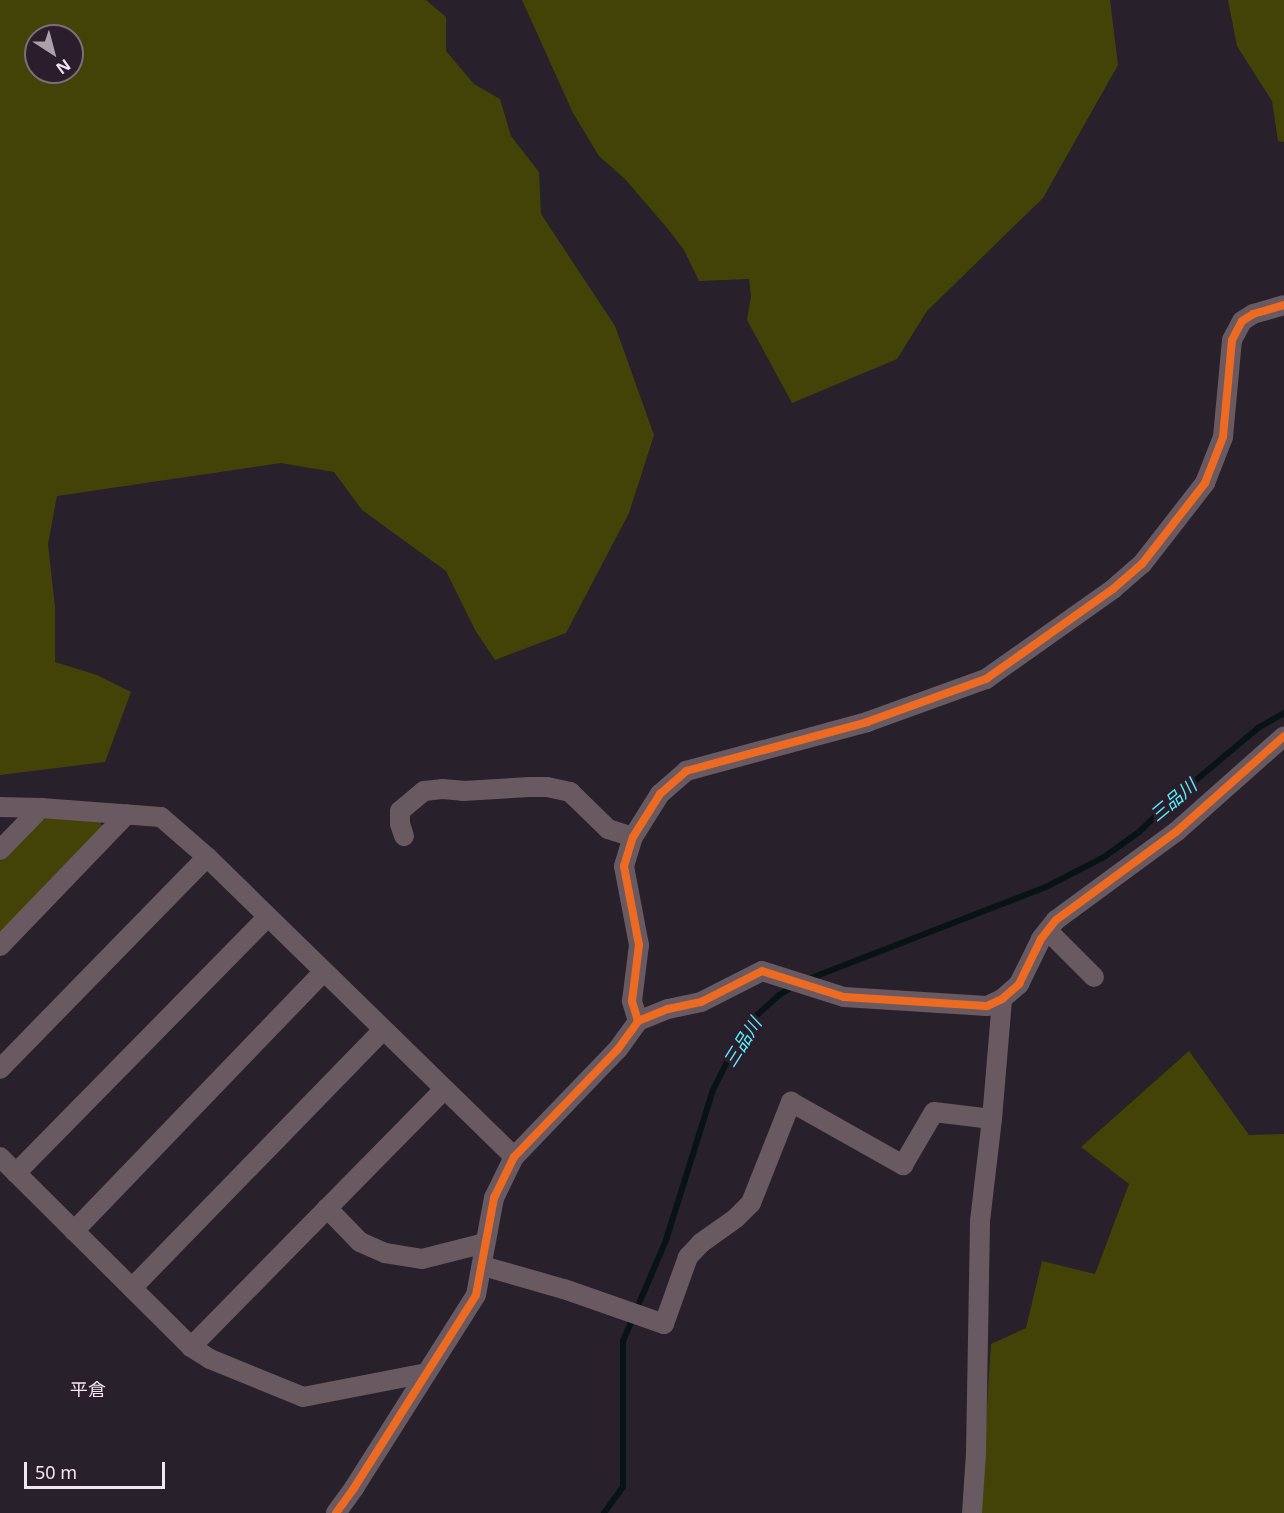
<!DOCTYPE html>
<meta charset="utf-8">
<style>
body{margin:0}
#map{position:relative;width:1284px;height:1513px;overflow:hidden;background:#28202a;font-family:"Noto Sans","Noto Sans JP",sans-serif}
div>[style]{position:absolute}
.green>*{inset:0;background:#434307}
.stream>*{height:6px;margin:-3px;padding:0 3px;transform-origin:3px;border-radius:3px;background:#071314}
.minor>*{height:20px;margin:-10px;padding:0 10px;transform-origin:10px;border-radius:10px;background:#695961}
.cycleway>*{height:8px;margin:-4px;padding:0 4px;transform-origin:4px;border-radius:4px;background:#ed6a23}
span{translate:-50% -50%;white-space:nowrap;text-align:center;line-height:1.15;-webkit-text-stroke:6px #2c1d2d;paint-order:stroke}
.water-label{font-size:18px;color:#55f3fa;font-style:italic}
.neighbourhood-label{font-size:18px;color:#f1e7f2}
.north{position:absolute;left:24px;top:24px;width:60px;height:60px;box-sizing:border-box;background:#2c1d2d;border:2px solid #7b6e7c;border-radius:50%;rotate:144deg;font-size:16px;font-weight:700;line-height:24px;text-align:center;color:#f1e7f2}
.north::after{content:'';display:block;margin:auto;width:21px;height:27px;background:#aba1ac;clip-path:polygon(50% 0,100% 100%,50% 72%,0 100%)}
.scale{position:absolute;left:24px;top:1462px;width:141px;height:27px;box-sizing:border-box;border:3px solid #f1e7f2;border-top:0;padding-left:8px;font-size:18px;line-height:21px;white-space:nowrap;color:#f1e7f2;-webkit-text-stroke:4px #2c1d2d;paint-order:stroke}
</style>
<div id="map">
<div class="green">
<div style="clip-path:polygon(evenodd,0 0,426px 0,446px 17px,446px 51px,474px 84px,500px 99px,511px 136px,539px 172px,541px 214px,615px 326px,654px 435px,629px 513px,566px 633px,495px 660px,475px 630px,446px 571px,362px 510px,334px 472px,281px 463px,57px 496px,48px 544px,55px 607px,55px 662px,97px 675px,131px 692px,105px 762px,0 775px,0 0,36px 36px,72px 36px,72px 72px,36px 72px,36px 36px)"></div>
<div style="clip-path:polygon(522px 0,1110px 0,1118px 65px,1043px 198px,927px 311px,897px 359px,792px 403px,747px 320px,751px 296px,749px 279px,699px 281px,684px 250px,668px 229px,625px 179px,599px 156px,573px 113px)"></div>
<div style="clip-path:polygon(1228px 0,1284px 0,1284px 142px,1278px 141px,1272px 101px,1237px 46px)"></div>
<div style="clip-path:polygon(46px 817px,100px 821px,104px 830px,0 936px,0 861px)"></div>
<div style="clip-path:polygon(1189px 1051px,1249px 1135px,1284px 1134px,1284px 1513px,980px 1513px,991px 1344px,1026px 1328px,1042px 1261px,1095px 1274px,1129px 1184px,1081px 1147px)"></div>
</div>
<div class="stream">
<div style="left:806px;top:980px;width:257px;rotate:-21.2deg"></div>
<div style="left:1046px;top:887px;width:65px;rotate:-27.3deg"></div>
<div style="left:1104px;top:857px;width:43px;rotate:-35.5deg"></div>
<div style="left:1139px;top:832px;width:45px;rotate:-44.1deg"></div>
<div style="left:1171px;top:801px;width:114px;rotate:-40deg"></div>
<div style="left:1258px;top:728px;width:30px;rotate:-30deg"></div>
<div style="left:604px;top:1513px;width:32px;rotate:-54deg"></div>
<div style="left:623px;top:1487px;width:146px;rotate:-90deg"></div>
<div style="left:623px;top:1341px;width:110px;rotate:-66.9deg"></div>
<div style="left:666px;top:1240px;width:157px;rotate:-72.6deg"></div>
<div style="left:713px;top:1090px;width:40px;rotate:-63.4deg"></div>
<div style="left:731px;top:1054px;width:47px;rotate:-56.3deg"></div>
<div style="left:757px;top:1015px;width:30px;rotate:-42deg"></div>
<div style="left:779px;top:995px;width:17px;rotate:-31deg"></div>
</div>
<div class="minor">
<div style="left:0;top:807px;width:41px;rotate:1.4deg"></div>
<div style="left:41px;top:808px;width:120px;rotate:4.3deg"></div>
<div style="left:161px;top:817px;width:61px;rotate:41deg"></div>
<div style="left:207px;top:857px;width:429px;rotate:44.3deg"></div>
<div style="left:404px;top:836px;width:13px;rotate:-108deg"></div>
<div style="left:400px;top:824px;width:13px;rotate:-90deg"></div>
<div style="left:400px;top:811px;width:31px;rotate:-40deg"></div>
<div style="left:424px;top:791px;width:18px;rotate:-6deg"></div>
<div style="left:442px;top:789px;width:21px;rotate:5deg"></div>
<div style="left:463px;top:791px;width:67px;rotate:-3.4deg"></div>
<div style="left:530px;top:787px;width:17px"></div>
<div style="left:547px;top:787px;width:24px;rotate:12deg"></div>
<div style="left:570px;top:792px;width:53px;rotate:44.2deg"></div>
<div style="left:608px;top:829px;width:26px;rotate:18deg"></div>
<div style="left:0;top:850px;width:59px;rotate:-45.7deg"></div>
<div style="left:1048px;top:931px;width:65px;rotate:45deg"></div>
<div style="left:0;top:946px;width:183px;rotate:-46.1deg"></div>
<div style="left:638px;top:1021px;width:21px;rotate:-107deg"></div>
<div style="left:632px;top:1001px;width:56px;rotate:-82.9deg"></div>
<div style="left:639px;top:945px;width:80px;rotate:-100.8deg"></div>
<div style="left:624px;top:866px;width:30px;rotate:-73deg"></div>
<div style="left:633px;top:837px;width:51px;rotate:-57.9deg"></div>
<div style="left:660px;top:794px;width:35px;rotate:-41deg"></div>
<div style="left:686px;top:771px;width:188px;rotate:-15.1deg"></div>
<div style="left:867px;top:722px;width:127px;rotate:-19.9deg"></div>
<div style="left:986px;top:679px;width:156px;rotate:-35.3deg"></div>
<div style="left:1113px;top:589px;width:38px;rotate:-41deg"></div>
<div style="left:1142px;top:564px;width:103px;rotate:-52.1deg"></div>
<div style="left:1205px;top:483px;width:49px;rotate:-68.6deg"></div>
<div style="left:1223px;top:437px;width:97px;rotate:-84.7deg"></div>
<div style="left:1232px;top:340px;width:21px;rotate:-62deg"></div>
<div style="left:1242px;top:321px;width:13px;rotate:-32deg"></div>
<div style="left:1253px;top:314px;width:32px;rotate:-16deg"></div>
<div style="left:0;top:1069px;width:296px;rotate:-45.7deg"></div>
<div style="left:0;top:1157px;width:269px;rotate:44.8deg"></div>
<div style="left:191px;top:1347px;width:22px;rotate:32deg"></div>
<div style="left:210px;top:1359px;width:100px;rotate:22.2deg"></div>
<div style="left:303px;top:1397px;width:126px;rotate:-11deg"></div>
<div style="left:16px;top:1173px;width:359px;rotate:-45.5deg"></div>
<div style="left:327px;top:1208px;width:47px;rotate:45.9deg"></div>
<div style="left:360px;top:1242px;width:27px;rotate:24deg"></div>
<div style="left:385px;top:1253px;width:37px;rotate:9deg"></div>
<div style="left:422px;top:1259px;width:65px;rotate:-14.3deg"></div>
<div style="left:74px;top:1231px;width:359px;rotate:-46.1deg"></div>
<div style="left:483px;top:1266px;width:84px;rotate:15.9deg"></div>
<div style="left:564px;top:1289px;width:106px;rotate:19.3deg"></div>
<div style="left:664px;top:1324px;width:71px;rotate:-70.3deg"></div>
<div style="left:688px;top:1257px;width:19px;rotate:-47deg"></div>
<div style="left:701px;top:1243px;width:43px;rotate:-35.5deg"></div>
<div style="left:736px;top:1218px;width:21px;rotate:-45deg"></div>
<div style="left:751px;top:1203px;width:109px;rotate:-68.4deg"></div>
<div style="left:791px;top:1102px;width:129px;rotate:29.4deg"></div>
<div style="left:903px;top:1165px;width:61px;rotate:-59.7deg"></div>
<div style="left:934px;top:1112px;width:58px;rotate:6.9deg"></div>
<div style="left:132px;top:1288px;width:360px;rotate:-45.8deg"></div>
<div style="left:191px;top:1347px;width:359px;rotate:-45.5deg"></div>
<div style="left:336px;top:1513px;width:31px;rotate:-54deg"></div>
<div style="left:354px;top:1488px;width:228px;rotate:-57.7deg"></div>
<div style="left:476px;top:1295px;width:99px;rotate:-79.5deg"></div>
<div style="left:494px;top:1198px;width:46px;rotate:-64deg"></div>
<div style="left:514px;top:1157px;width:150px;rotate:-46.1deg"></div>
<div style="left:618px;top:1049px;width:34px;rotate:-54deg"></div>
<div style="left:638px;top:1021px;width:32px;rotate:-22deg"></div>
<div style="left:668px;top:1009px;width:34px;rotate:-12deg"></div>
<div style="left:701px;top:1002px;width:68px;rotate:-26.9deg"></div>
<div style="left:762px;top:971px;width:86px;rotate:17.6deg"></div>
<div style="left:844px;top:997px;width:143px;rotate:3.6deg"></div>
<div style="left:987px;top:1006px;width:17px;rotate:-25deg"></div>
<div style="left:1002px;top:999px;width:23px;rotate:-41deg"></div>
<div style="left:1019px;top:984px;width:50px;rotate:-63.9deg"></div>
<div style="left:1041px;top:939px;width:24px;rotate:-52deg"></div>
<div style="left:1056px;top:920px;width:149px;rotate:-36.3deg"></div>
<div style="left:1176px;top:832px;width:144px;rotate:-41.6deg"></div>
<div style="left:972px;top:1513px;width:61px;rotate:-86.2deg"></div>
<div style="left:976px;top:1452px;width:231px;rotate:-89deg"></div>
<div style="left:980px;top:1221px;width:103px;rotate:-83.3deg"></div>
<div style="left:992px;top:1119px;width:120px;rotate:-85.2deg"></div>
</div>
<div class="cycleway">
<div style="left:638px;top:1021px;width:21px;rotate:-107deg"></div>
<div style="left:632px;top:1001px;width:56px;rotate:-82.9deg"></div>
<div style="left:639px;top:945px;width:80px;rotate:-100.8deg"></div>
<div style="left:624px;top:866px;width:30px;rotate:-73deg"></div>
<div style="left:633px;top:837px;width:51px;rotate:-57.9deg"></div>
<div style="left:660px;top:794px;width:35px;rotate:-41deg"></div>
<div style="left:686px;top:771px;width:188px;rotate:-15.1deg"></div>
<div style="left:867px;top:722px;width:127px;rotate:-19.9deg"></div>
<div style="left:986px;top:679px;width:156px;rotate:-35.3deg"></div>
<div style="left:1113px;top:589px;width:38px;rotate:-41deg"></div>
<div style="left:1142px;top:564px;width:103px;rotate:-52.1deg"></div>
<div style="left:1205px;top:483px;width:49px;rotate:-68.6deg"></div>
<div style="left:1223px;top:437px;width:97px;rotate:-84.7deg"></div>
<div style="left:1232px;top:340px;width:21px;rotate:-62deg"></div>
<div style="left:1242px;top:321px;width:13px;rotate:-32deg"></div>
<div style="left:1253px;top:314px;width:32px;rotate:-16deg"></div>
<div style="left:336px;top:1513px;width:31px;rotate:-54deg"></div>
<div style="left:354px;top:1488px;width:228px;rotate:-57.7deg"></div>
<div style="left:476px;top:1295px;width:99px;rotate:-79.5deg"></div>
<div style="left:494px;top:1198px;width:46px;rotate:-64deg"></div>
<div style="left:514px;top:1157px;width:150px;rotate:-46.1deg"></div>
<div style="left:618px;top:1049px;width:34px;rotate:-54deg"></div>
<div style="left:638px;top:1021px;width:32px;rotate:-22deg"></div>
<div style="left:668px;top:1009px;width:34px;rotate:-12deg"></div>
<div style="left:701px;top:1002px;width:68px;rotate:-26.9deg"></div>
<div style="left:762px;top:971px;width:86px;rotate:17.6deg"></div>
<div style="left:844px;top:997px;width:143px;rotate:3.6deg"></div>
<div style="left:987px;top:1006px;width:17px;rotate:-25deg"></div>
<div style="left:1002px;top:999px;width:23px;rotate:-41deg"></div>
<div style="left:1019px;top:984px;width:50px;rotate:-63.9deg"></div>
<div style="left:1041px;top:939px;width:24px;rotate:-52deg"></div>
<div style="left:1056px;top:920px;width:149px;rotate:-36.3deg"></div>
<div style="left:1176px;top:832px;width:144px;rotate:-41.6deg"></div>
</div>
<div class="water-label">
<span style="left:1173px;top:800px;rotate:-40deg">三品川</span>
<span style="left:742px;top:1042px;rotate:-58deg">三品川</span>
</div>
<div class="neighbourhood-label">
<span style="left:88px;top:1389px">平倉</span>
</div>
<div class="north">N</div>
<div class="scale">50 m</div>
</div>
